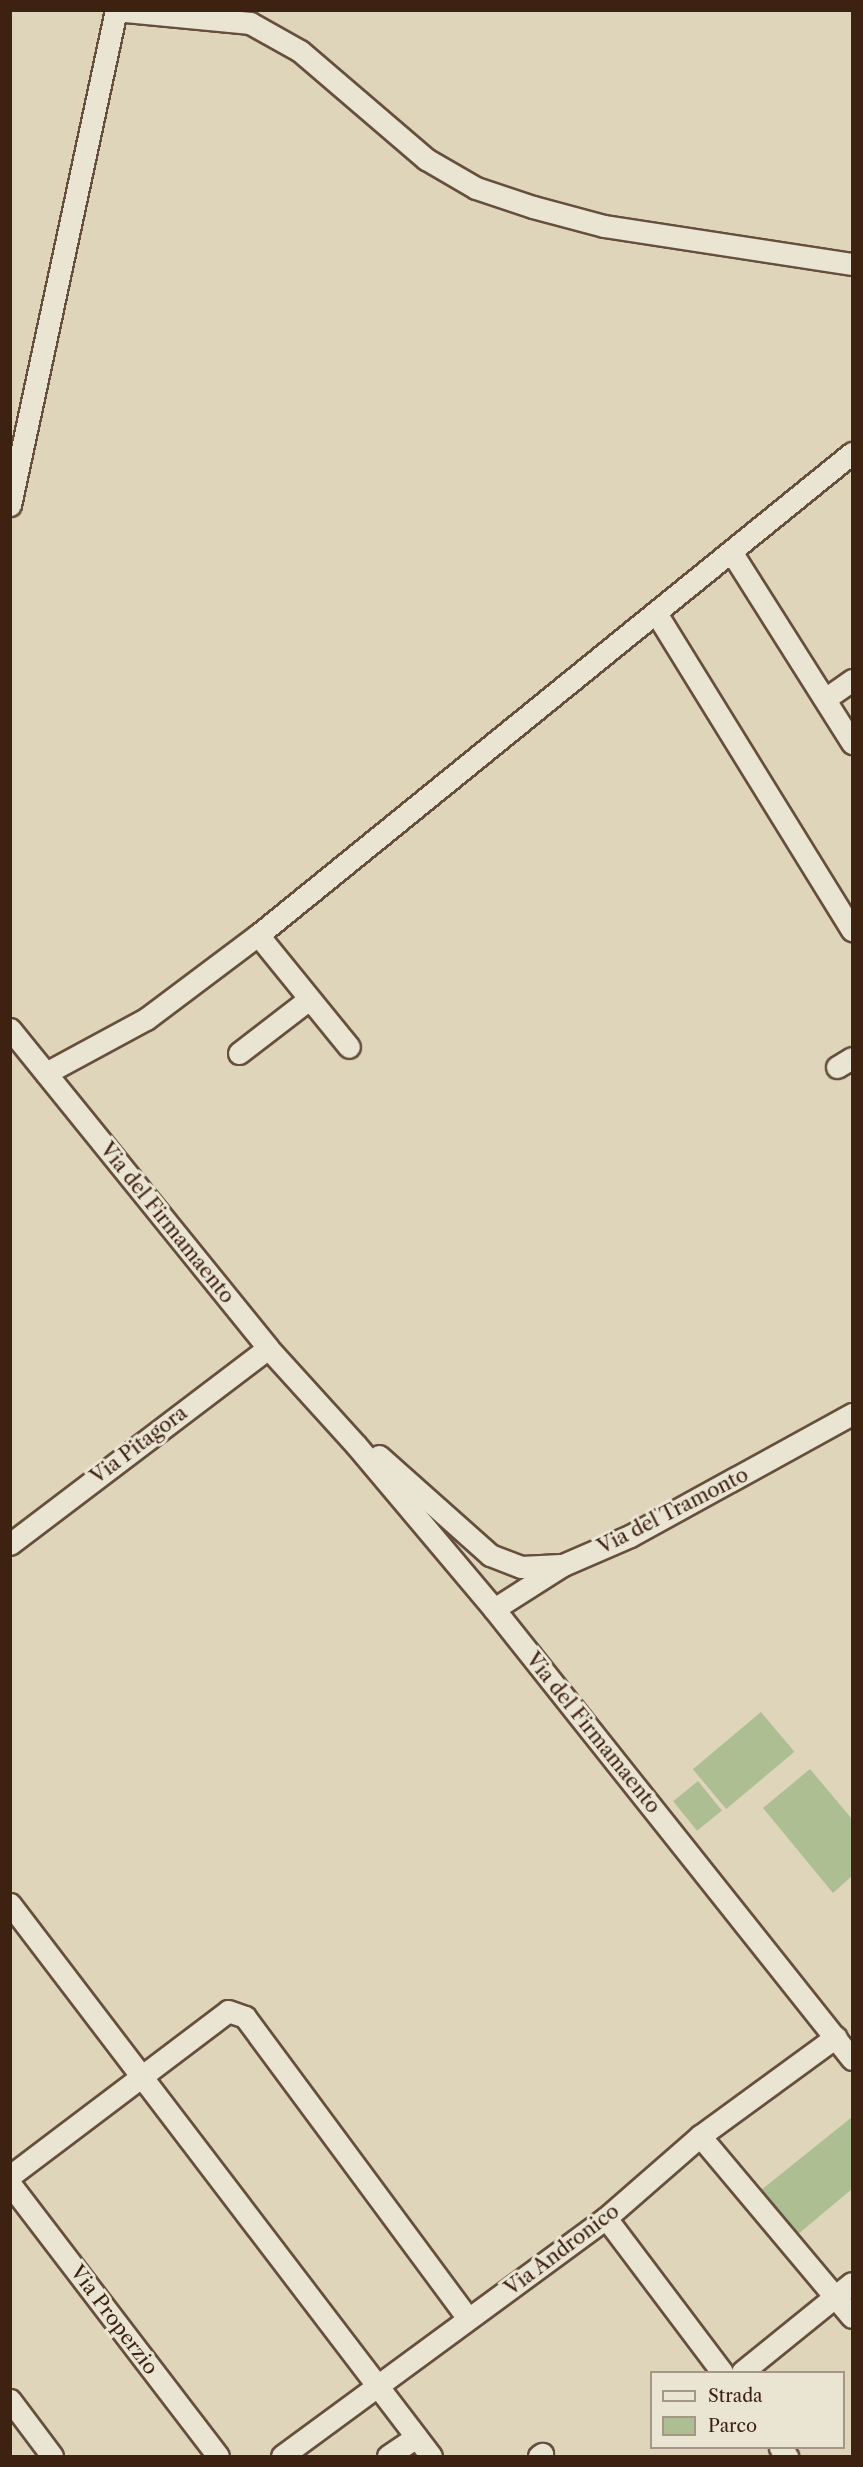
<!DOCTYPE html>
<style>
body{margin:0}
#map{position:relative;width:863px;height:2467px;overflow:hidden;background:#dfd5bb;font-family:"Libre Caslon Text",serif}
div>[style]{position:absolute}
.green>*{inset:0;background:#aebe93;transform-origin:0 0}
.roads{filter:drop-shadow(2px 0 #664f3c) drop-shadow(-2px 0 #664f3c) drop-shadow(0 2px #664f3c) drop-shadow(0 -2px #664f3c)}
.minor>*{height:21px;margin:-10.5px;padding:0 10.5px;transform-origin:10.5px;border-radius:10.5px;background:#eae4d3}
span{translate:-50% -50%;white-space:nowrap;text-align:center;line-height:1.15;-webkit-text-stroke:6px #eae4d3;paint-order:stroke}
.street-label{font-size:20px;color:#3e2211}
.frame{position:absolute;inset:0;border:12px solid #3e2211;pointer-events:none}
.legend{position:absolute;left:650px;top:2371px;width:195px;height:78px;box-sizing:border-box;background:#eae4d3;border:2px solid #a59685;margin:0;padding:8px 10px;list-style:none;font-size:18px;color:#3e2211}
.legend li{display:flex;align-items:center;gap:12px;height:30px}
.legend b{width:30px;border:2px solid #a59685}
</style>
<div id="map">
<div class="green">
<div style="left:761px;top:1712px;width:52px;height:89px;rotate:50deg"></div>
<div style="clip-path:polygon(810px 1769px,852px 1819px,852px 1876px,833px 1893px,763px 1808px)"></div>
<div style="left:698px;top:1781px;width:38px;height:32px;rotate:51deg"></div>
<div style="clip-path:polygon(852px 2117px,852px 2189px,797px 2235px,761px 2190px)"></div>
</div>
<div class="roads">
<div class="minor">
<div style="left:115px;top:10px;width:136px;rotate:5.5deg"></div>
<div style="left:250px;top:23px;width:57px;rotate:29.2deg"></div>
<div style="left:300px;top:51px;width:166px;rotate:40.6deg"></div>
<div style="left:426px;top:159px;width:58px;rotate:30.1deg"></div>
<div style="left:476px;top:188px;width:60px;rotate:18.4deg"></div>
<div style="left:533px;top:207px;width:73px;rotate:15deg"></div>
<div style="left:604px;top:226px;width:251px;rotate:8.7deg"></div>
<div style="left:10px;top:505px;width:506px;rotate:-77.91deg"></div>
<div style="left:732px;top:553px;width:225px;rotate:57.7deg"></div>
<div style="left:656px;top:613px;width:373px;rotate:58.3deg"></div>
<div style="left:825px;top:699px;width:33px;rotate:-35deg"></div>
<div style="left:258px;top:935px;width:144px;rotate:50.9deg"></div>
<div style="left:10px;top:1029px;width:410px;rotate:51deg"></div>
<div style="left:268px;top:1348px;width:131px;rotate:47.8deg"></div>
<div style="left:356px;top:1445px;width:214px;rotate:49.9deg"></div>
<div style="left:494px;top:1609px;width:575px;rotate:51.5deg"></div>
<div style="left:239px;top:1053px;width:88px;rotate:-37.6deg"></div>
<div style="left:837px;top:1067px;width:17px;rotate:-31deg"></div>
<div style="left:46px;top:1073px;width:114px;rotate:-28.4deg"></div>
<div style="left:146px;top:1019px;width:140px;rotate:-36.9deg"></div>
<div style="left:258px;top:935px;width:765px;rotate:-39.06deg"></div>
<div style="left:379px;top:1456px;width:149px;rotate:41.7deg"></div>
<div style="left:490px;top:1555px;width:33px;rotate:21deg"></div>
<div style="left:521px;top:1567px;width:39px;rotate:-3deg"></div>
<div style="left:10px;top:1544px;width:324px;rotate:-37.2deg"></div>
<div style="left:494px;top:1609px;width:82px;rotate:-32.5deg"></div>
<div style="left:563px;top:1565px;width:73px;rotate:-23.4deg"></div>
<div style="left:630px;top:1536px;width:253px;rotate:-28.8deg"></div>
<div style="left:10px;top:1904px;width:694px;rotate:52.67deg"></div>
<div style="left:700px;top:2136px;width:236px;rotate:50deg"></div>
<div style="left:10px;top:2176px;width:273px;rotate:-37.1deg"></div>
<div style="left:228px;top:2011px;width:18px;rotate:19deg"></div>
<div style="left:245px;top:2017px;width:375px;rotate:53.5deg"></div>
<div style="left:10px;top:2184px;width:342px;rotate:52.6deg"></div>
<div style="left:606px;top:2218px;width:193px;rotate:53deg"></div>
<div style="left:742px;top:2372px;width:141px;rotate:-39deg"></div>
<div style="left:10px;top:2400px;width:70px;rotate:53.1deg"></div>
<div style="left:780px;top:2448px;width:11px;rotate:49deg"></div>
<div style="left:282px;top:2456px;width:402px;rotate:-36.3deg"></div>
<div style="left:606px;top:2218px;width:125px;rotate:-41.1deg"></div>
<div style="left:700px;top:2136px;width:168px;rotate:-36.1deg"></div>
<div style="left:388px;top:2456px;width:34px;rotate:-34deg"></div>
<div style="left:539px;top:2456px;width:4px;rotate:-34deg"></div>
</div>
</div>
<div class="street-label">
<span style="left:167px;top:1223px;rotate:51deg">Via del Firmamaento</span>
<span style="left:139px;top:1445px;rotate:-37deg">Via Pitagora</span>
<span style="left:673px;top:1511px;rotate:-27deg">Via del Tramonto</span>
<span style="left:593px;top:1733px;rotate:51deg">Via del Firmamaento</span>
<span style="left:562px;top:2250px;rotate:-37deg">Via Andronico</span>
<span style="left:114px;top:2320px;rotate:53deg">Via Properzio</span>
</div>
<div class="frame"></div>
<ul class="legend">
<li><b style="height:8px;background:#eae4d3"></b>Strada</li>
<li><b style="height:16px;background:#aebe93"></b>Parco</li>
</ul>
</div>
